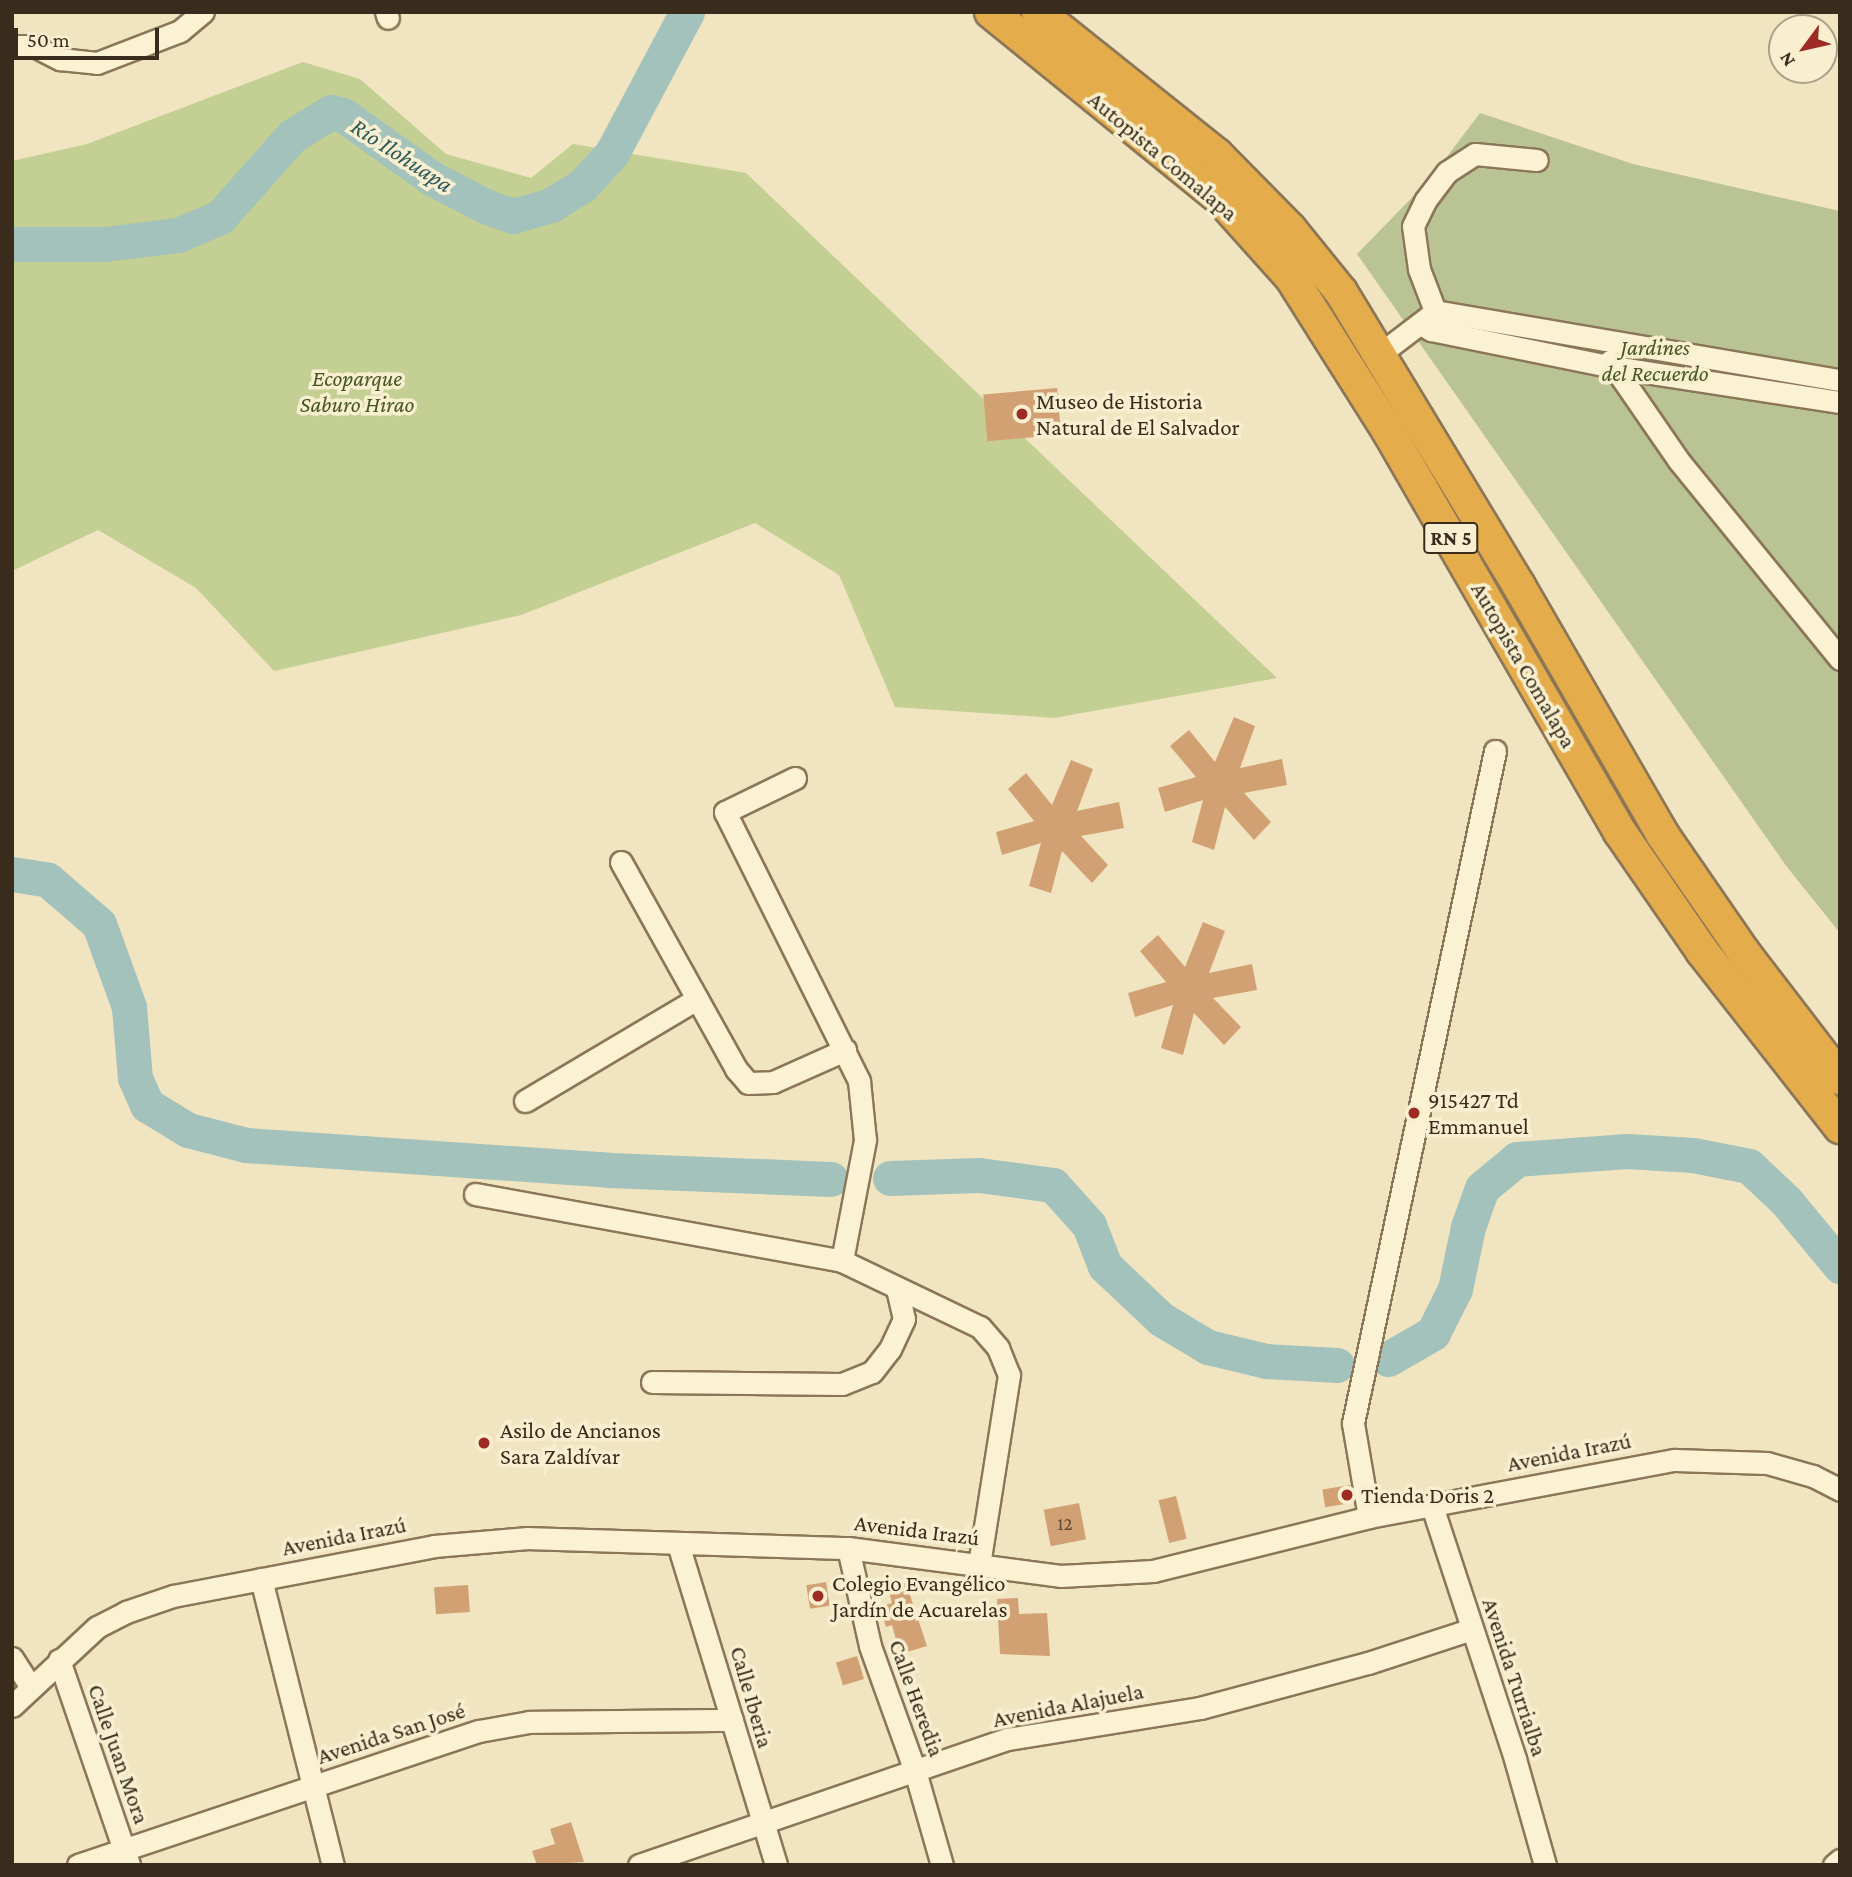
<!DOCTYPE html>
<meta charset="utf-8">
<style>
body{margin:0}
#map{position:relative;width:1852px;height:1877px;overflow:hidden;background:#f0e5c0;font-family:"Crimson Pro",serif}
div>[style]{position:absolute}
.green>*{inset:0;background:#c4cf93}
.cemetery>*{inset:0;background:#bac393}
.river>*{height:35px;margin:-17.5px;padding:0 17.5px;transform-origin:17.5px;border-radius:17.5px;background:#a3c2bb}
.building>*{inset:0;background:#d1a174;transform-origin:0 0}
.roads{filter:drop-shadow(2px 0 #8b7657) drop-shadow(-2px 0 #8b7657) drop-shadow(0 2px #8b7657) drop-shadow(0 -2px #8b7657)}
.minor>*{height:21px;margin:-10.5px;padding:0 10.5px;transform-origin:10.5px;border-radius:10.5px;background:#fbf2d4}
.highway>*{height:32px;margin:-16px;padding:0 16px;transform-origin:16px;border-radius:16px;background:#e5ac4b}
.dots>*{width:19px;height:19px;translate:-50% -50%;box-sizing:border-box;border:4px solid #f7efd0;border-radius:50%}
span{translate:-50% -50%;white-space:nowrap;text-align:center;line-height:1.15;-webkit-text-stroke:7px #f7efd0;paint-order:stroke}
.number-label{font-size:19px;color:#5f4932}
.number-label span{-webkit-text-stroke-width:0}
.shield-label span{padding:2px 5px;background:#f7efd0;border:2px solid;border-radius:5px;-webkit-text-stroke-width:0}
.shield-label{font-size:21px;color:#392c1c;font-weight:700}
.street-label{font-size:23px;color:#392c1c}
.park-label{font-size:23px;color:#465722;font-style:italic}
.poi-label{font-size:23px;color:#392c1c}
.left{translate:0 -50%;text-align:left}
.water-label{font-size:24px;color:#2b5a5a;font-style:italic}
.frame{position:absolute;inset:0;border:14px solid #392c1c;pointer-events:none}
.north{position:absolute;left:1768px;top:14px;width:70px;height:70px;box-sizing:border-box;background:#f7efd0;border:2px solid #aba188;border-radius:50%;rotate:237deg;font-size:19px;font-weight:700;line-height:28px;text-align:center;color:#392c1c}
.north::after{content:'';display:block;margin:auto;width:24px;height:32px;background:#9d2b23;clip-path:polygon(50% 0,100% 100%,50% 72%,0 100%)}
.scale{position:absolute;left:14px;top:28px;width:145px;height:32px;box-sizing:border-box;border:4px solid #392c1c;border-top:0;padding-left:9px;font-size:21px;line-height:24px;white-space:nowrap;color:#392c1c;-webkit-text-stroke:5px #f7efd0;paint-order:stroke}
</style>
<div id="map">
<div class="green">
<div style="clip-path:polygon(303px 62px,360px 79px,446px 154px,531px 178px,573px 144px,746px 173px,1277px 678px,1054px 718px,895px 707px,839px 575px,755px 523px,521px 615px,274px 671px,196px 588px,98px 530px,12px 571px,12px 161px,87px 144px)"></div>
</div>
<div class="cemetery">
<div style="clip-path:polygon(1480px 113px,1633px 164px,1840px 211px,1840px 933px,1787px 867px,1357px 254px,1430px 179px)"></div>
</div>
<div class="river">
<div style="left:12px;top:244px;width:92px"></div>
<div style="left:104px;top:244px;width:75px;rotate:-6.9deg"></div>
<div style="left:178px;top:235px;width:46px;rotate:-23.2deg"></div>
<div style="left:220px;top:217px;width:108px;rotate:-48.4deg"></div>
<div style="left:292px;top:136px;width:46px;rotate:-31.6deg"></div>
<div style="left:331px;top:112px;width:12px;rotate:14deg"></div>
<div style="left:343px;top:115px;width:110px;rotate:35.4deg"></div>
<div style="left:433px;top:179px;width:61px;rotate:27.4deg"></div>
<div style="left:487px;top:207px;width:28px;rotate:19deg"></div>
<div style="left:513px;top:216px;width:40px;rotate:-16deg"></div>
<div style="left:551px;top:205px;width:38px;rotate:-32deg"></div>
<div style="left:583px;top:185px;width:43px;rotate:-47.8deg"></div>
<div style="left:612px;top:153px;width:160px;rotate:-62deg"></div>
<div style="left:12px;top:874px;width:36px;rotate:9deg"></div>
<div style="left:48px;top:880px;width:67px;rotate:40.8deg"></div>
<div style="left:99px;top:924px;width:88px;rotate:70.1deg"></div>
<div style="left:129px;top:1007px;width:71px;rotate:85.2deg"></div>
<div style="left:135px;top:1078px;width:30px;rotate:66deg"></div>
<div style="left:147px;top:1105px;width:48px;rotate:31.4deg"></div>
<div style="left:188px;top:1130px;width:60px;rotate:14.5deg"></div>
<div style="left:246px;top:1145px;width:364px;rotate:3.9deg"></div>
<div style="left:609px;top:1170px;width:222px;rotate:2.3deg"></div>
<div style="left:890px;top:1178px;width:89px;rotate:-1.9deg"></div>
<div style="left:979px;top:1175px;width:75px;rotate:7.7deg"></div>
<div style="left:1053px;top:1185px;width:54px;rotate:48deg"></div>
<div style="left:1089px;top:1225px;width:44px;rotate:68.7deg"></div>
<div style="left:1105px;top:1266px;width:77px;rotate:43.4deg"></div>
<div style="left:1161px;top:1319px;width:55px;rotate:30.8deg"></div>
<div style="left:1208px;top:1347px;width:60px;rotate:13.6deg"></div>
<div style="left:1266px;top:1361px;width:71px;rotate:3.2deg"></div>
<div style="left:1388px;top:1359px;width:52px;rotate:-30deg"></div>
<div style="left:1433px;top:1333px;width:49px;rotate:-63.4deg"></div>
<div style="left:1455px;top:1289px;width:63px;rotate:-78.2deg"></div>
<div style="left:1468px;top:1227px;width:41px;rotate:-70.3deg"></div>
<div style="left:1482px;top:1188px;width:45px;rotate:-39.6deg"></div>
<div style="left:1517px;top:1159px;width:110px;rotate:-4.2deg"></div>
<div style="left:1627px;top:1151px;width:66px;rotate:3.5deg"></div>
<div style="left:1693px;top:1155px;width:57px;rotate:11.1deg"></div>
<div style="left:1749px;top:1166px;width:51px;rotate:43.4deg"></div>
<div style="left:1786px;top:1201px;width:85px;rotate:50.3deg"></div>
</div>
<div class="building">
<div style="left:1057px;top:388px;width:47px;height:74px;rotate:85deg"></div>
<div style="clip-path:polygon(1234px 717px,1255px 726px,1240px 768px,1282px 759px,1287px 785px,1244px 793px,1271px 822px,1254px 840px,1225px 807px,1214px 850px,1192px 842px,1203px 800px,1165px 812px,1158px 788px,1196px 777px,1170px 746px,1189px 730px,1215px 762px)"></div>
<div style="clip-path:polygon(1071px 760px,1093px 769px,1077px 811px,1119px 802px,1124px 828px,1081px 836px,1108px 865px,1092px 883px,1062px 851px,1051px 893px,1029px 886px,1041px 843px,1002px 855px,996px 832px,1034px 821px,1008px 789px,1026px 773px,1052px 805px)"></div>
<div style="clip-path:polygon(1203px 922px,1225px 931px,1209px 973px,1252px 964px,1257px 990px,1213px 998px,1241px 1027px,1224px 1045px,1194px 1013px,1183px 1055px,1161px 1048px,1173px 1005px,1135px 1017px,1128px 993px,1166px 982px,1140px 951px,1158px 935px,1185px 967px)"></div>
<div style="left:1350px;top:1485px;width:18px;height:28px;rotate:81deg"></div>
<div style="left:1176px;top:1496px;width:44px;height:18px;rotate:76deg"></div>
<div style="left:1079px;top:1503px;width:37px;height:36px;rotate:79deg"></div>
<div style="left:826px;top:1582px;width:24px;height:20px;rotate:81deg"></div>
<div style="clip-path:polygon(906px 1583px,927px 1646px,900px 1654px,892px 1625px,886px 1627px,880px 1607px,892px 1603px,888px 1588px)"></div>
<div style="left:468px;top:1585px;width:27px;height:34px;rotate:86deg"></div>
<div style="clip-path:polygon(1018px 1598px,1019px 1614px,1047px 1613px,1050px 1656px,1000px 1654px,997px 1599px)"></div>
<div style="left:857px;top:1656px;width:24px;height:22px;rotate:73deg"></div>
<div style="clip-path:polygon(571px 1822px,584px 1862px,537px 1865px,532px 1851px,555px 1844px,550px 1829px)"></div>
</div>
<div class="roads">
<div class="minor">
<div style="left:386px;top:12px;width:6px;rotate:72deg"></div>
<div style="left:12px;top:46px;width:22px"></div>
<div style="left:34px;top:46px;width:29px;rotate:27deg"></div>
<div style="left:60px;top:59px;width:37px;rotate:6deg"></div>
<div style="left:97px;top:63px;width:89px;rotate:-21.1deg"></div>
<div style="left:180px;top:31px;width:30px;rotate:-40deg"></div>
<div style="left:1435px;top:311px;width:411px;rotate:9.7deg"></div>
<div style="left:1435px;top:311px;width:45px;rotate:-110.9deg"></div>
<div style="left:1419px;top:269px;width:43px;rotate:-97.9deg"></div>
<div style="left:1413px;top:226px;width:28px;rotate:-64deg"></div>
<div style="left:1425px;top:201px;width:36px;rotate:-53deg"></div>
<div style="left:1447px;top:172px;width:33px;rotate:-33deg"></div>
<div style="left:1475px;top:154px;width:62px;rotate:5.5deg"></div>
<div style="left:1421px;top:324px;width:12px;rotate:31deg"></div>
<div style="left:1431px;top:330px;width:186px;rotate:11.5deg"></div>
<div style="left:1613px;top:367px;width:230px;rotate:8.8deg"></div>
<div style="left:1381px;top:353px;width:63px;rotate:-37.2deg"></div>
<div style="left:1610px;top:361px;width:121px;rotate:55.4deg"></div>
<div style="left:1679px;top:461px;width:255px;rotate:50.9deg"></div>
<div style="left:795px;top:778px;width:78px;rotate:154.1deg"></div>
<div style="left:725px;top:812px;width:301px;rotate:63.5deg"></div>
<div style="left:859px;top:1081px;width:59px;rotate:84.2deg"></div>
<div style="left:865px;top:1140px;width:123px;rotate:100.8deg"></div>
<div style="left:621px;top:862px;width:237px;rotate:60.9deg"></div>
<div style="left:736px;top:1069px;width:18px;rotate:49deg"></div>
<div style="left:748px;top:1083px;width:25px;rotate:-2deg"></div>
<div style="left:773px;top:1082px;width:79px;rotate:-24deg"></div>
<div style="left:525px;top:1101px;width:200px;rotate:-30.7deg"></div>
<div style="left:475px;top:1194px;width:373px;rotate:10.3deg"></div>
<div style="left:842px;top:1261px;width:153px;rotate:25.6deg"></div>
<div style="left:980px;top:1327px;width:28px;rotate:49deg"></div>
<div style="left:998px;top:1348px;width:29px;rotate:68deg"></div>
<div style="left:1009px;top:1375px;width:191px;rotate:99deg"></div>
<div style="left:652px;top:1382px;width:190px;rotate:0.6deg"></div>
<div style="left:842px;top:1384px;width:32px;rotate:-22deg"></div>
<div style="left:872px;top:1372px;width:29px;rotate:-52deg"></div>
<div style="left:890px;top:1349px;width:33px;rotate:-65deg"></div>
<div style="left:904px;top:1319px;width:32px;rotate:-103deg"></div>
<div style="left:1432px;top:1506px;width:266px;rotate:71.8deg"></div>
<div style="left:1515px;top:1759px;width:110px;rotate:74.2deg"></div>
<div style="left:1369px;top:1517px;width:95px;rotate:-99.7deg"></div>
<div style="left:1353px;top:1423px;width:687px;rotate:-78.07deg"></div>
<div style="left:678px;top:1544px;width:336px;rotate:73deg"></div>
<div style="left:848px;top:1548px;width:100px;rotate:77.3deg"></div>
<div style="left:870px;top:1646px;width:133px;rotate:70.2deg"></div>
<div style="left:915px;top:1771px;width:98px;rotate:74deg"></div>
<div style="left:261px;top:1579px;width:295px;rotate:75.9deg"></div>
<div style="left:12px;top:1658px;width:35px;rotate:57deg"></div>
<div style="left:59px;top:1660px;width:217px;rotate:71.1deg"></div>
<div style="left:12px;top:1706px;width:116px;rotate:-42.9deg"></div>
<div style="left:97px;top:1627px;width:33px;rotate:-27deg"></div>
<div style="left:126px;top:1612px;width:50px;rotate:-18.8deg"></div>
<div style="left:173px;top:1596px;width:266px;rotate:-10.8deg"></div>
<div style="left:434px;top:1546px;width:94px;rotate:-4.9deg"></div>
<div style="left:528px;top:1538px;width:320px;rotate:1.8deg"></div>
<div style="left:848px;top:1548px;width:214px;rotate:7.5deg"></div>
<div style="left:1060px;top:1576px;width:93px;rotate:-3.1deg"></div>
<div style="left:1153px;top:1571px;width:223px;rotate:-14deg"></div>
<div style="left:1369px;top:1517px;width:311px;rotate:-10.6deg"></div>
<div style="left:1675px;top:1460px;width:92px;rotate:1.9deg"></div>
<div style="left:1767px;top:1463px;width:48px;rotate:15.8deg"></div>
<div style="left:1813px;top:1476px;width:30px;rotate:27deg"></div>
<div style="left:78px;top:1865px;width:423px;rotate:-18.5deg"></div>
<div style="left:479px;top:1731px;width:51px;rotate:-10.2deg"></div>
<div style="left:529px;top:1722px;width:203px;rotate:-0.6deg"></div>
<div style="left:639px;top:1865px;width:390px;rotate:-18.9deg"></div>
<div style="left:1008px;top:1739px;width:194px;rotate:-9.2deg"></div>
<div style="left:1200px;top:1708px;width:174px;rotate:-15deg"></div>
<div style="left:1368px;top:1663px;width:109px;rotate:-18.1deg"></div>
<div style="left:1834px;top:1865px;width:8px;rotate:-40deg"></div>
</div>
<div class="highway">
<div style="left:991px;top:12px;width:295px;rotate:39.1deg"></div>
<div style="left:1220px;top:198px;width:106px;rotate:48.1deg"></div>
<div style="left:1291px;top:277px;width:183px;rotate:57.7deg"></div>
<div style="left:1389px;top:432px;width:462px;rotate:60deg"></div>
<div style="left:1620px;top:832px;width:145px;rotate:55.4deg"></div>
<div style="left:1702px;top:951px;width:224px;rotate:51.9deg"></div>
<div style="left:1038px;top:12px;width:228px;rotate:38.6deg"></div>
<div style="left:1216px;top:154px;width:105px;rotate:45.4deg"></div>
<div style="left:1290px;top:229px;width:81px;rotate:51deg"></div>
<div style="left:1341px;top:292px;width:344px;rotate:58.8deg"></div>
<div style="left:1519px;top:586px;width:286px;rotate:60deg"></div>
<div style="left:1662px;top:834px;width:145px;rotate:55.4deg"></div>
<div style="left:1744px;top:953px;width:158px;rotate:52.5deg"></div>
</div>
</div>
<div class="dots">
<div style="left:1022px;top:414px;background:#9d2b23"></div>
<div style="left:1414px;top:1113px;background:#9d2b23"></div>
<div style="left:484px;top:1443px;background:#9d2b23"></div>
<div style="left:1347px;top:1495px;background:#9d2b23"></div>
<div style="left:818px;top:1596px;background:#9d2b23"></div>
</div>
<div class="number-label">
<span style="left:1065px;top:1524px">12</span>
</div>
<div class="shield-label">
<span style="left:1451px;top:538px">RN 5</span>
</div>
<div class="street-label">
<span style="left:1163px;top:156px;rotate:40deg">Autopista Comalapa</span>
<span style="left:1524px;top:665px;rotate:60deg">Autopista Comalapa</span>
<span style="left:1569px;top:1452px;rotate:-11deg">Avenida Irazú</span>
<span style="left:917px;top:1530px;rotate:7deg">Avenida Irazú</span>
<span style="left:344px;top:1536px;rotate:-11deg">Avenida Irazú</span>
<span style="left:1515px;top:1677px;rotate:72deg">Avenida Turrialba</span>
<span style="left:752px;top:1697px;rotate:74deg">Calle Iberia</span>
<span style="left:917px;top:1698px;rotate:70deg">Calle Heredia</span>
<span style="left:1068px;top:1705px;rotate:-11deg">Avenida Alajuela</span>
<span style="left:391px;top:1733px;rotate:-18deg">Avenida San José</span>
<span style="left:119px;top:1754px;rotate:71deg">Calle Juan Mora</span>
</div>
<div class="park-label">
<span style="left:1655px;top:360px">Jardines<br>del Recuerdo</span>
<span style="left:357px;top:391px">Ecoparque<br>Saburo Hirao</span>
</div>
<div class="poi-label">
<span class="left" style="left:1036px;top:414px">Museo de Historia<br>Natural de El Salvador</span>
<span class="left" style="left:1428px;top:1113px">915427 Td<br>Emmanuel</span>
<span class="left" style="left:500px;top:1443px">Asilo de Ancianos<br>Sara Zaldívar</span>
<span class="left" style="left:1361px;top:1495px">Tienda Doris 2</span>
<span class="left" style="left:832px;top:1596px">Colegio Evangélico<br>Jardín de Acuarelas</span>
</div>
<div class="water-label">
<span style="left:402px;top:155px;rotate:33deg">Río Ilohuapa</span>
</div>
<div class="frame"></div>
<div class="north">N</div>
<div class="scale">50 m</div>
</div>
